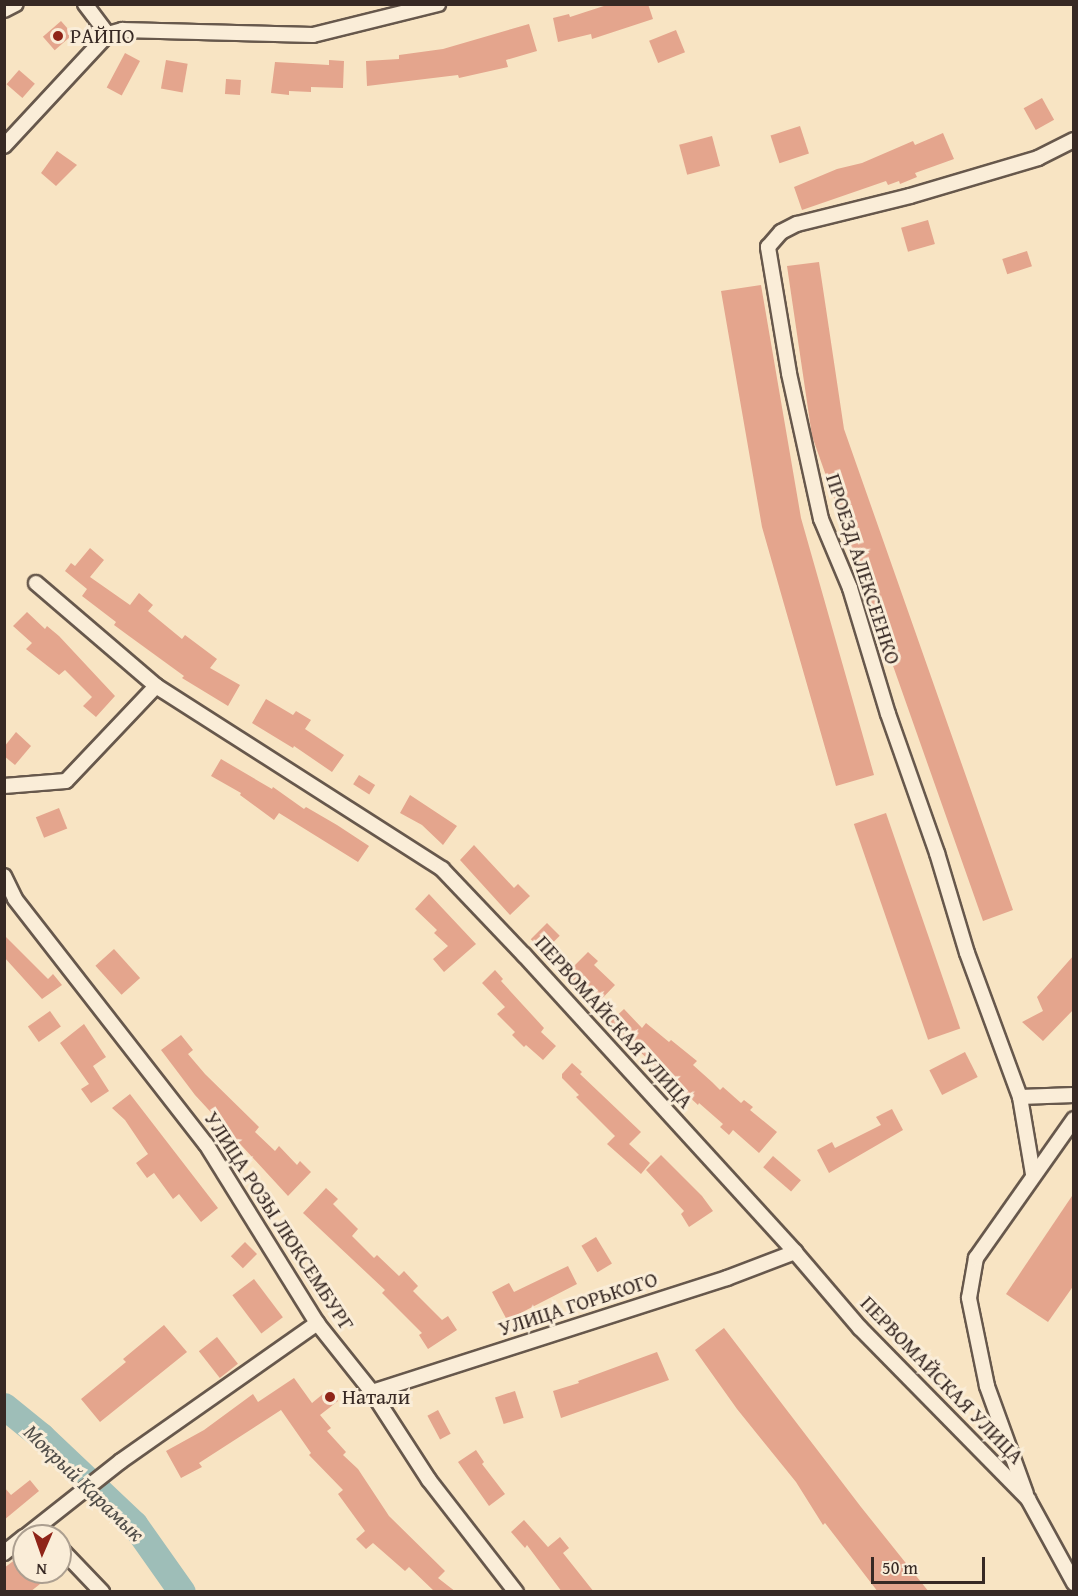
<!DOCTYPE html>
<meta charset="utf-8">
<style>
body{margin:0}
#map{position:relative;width:1078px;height:1596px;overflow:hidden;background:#f8e4c3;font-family:"Gentium Book Plus",serif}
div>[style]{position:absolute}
.river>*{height:27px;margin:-13.5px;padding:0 13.5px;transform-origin:13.5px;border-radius:13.5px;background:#9ebeb8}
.building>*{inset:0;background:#e4a58d;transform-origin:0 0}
.roads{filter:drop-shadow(2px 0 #67584c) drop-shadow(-2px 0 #67584c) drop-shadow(0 2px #67584c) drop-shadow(0 -2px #67584c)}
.minor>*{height:14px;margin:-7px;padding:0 7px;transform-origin:7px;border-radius:7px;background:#faedd8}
.dots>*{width:16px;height:16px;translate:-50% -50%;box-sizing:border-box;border:3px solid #faedd8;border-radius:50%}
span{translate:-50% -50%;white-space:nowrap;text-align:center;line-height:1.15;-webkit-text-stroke:6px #faedd8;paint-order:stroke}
.poi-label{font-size:21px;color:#372924}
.left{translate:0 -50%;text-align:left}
.street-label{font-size:21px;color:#372924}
.water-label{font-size:22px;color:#514e49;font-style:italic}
.frame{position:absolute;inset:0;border:6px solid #372924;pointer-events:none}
.north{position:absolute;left:12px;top:1524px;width:60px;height:60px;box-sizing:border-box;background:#faedd8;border:2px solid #ac9f90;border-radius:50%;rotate:182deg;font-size:16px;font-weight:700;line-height:24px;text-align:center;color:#372924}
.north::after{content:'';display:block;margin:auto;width:21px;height:27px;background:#8f2418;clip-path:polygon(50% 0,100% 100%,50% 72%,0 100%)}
.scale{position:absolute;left:871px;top:1557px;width:114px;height:27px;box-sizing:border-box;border:3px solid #372924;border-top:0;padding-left:8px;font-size:18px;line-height:21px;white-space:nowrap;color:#372924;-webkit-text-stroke:4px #faedd8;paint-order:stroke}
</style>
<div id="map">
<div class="river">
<div style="left:4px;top:1406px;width:48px;rotate:39deg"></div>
<div style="left:41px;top:1436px;width:128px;rotate:43.4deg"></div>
<div style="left:134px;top:1524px;width:83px;rotate:54.8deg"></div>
</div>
<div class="building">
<div style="clip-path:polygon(610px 4px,648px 4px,653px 19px,592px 39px,591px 34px,558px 42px,553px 18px,569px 14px,570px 17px)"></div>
<div style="left:61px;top:21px;width:18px;height:24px;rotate:49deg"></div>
<div style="clip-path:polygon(529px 24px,537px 51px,506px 60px,508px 67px,459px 78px,458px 75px,367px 86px,366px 61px,399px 59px,399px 55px,443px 49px)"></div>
<div style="left:676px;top:30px;width:24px;height:29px;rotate:68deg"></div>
<div style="left:125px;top:53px;width:17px;height:39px;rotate:28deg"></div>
<div style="left:166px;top:60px;width:22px;height:29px;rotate:10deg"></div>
<div style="clip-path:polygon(329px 60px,344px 61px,343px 88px,311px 87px,311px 92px,289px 91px,289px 95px,271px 93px,275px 62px,329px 65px)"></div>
<div style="left:19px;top:70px;width:21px;height:19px;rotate:41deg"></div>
<div style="left:226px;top:79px;width:15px;height:15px;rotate:4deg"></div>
<div style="left:1042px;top:98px;width:25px;height:21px;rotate:61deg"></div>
<div style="left:800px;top:126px;width:29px;height:31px;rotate:72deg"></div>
<div style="clip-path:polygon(943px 133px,954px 159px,915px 173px,917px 177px,900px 184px,899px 181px,888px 185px,886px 181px,802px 210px,794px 187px,837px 169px,862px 163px,913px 141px,915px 145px)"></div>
<div style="left:712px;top:136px;width:31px;height:34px;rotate:75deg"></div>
<div style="clip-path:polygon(57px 151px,77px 165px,56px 186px,41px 173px)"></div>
<div style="left:928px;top:220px;width:25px;height:28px;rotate:74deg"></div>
<div style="left:1027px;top:251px;width:16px;height:26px;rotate:72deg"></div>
<div style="clip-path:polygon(819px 262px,844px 429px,1013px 910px,983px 921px,812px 436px,787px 266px)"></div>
<div style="clip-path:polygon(761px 285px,801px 518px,874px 775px,836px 786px,762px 527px,721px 291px)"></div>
<div style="clip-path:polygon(90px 548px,104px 560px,90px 577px,130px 605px,139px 593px,153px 605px,148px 611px,182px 639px,185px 635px,217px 659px,210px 668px,240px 685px,228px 706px,182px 678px,184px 676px,129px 636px,114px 625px,116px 622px,82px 596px,87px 589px,65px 571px,71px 563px,75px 566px)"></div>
<div style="clip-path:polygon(27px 612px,45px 629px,47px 626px,59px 636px,115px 696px,96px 717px,83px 706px,92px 697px,65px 670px,59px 675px,26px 649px,32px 643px,13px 626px)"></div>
<div style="clip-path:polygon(266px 699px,293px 715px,296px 711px,311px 720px,305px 729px,344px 755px,332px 772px,294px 746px,293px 748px,252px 723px)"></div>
<div style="clip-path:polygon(16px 732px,31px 746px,15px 765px,4px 756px,4px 747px)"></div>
<div style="clip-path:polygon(221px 759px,272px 789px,273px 787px,304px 809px,306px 807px,337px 825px,369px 846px,358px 862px,279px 813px,274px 820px,240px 795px,241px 793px,211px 776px)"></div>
<div style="left:359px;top:775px;width:19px;height:11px;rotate:32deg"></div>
<div style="clip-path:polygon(410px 795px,457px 826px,443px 845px,422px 825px,400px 813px)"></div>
<div style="left:59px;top:808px;width:22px;height:25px;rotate:68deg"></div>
<div style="left:886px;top:813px;width:228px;height:34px;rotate:71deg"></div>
<div style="clip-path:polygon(474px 845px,514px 888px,518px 884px,530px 896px,510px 915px,460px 860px)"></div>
<div style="clip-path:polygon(429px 894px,476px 944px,444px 972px,433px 959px,448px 946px,434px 933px,437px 930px,415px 909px)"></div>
<div style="left:547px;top:923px;width:18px;height:23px;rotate:45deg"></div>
<div style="clip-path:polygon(4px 935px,48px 979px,53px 974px,62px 985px,42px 999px,4px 957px)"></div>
<div style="left:114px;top:949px;width:39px;height:25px;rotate:48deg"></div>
<div style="clip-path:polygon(557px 950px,573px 967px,588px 952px,598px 961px,594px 965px,615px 985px,595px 1006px,548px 959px)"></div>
<div style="clip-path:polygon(1074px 955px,1074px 1009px,1043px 1041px,1022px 1022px,1043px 1011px,1037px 997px)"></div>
<div style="clip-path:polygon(495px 970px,503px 979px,501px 981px,544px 1028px,541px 1032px,556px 1046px,543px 1060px,526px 1045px,524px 1047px,512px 1035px,515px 1032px,497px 1014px,505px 1007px,482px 983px)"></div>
<div style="clip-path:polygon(624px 1009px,642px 1028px,646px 1023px,669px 1042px,671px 1040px,697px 1061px,693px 1065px,712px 1082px,720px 1090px,723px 1087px,741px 1103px,744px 1100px,753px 1107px,750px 1110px,777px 1132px,759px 1153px,733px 1130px,729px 1135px,720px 1127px,723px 1124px,699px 1103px,698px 1105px,627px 1040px,610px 1022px)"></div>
<div style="left:50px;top:1011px;width:19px;height:27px;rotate:55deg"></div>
<div style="clip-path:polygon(84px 1024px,106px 1057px,93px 1066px,109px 1091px,91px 1103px,81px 1089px,89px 1084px,60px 1043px)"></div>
<div style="clip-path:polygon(181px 1035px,193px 1050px,188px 1054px,205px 1074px,259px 1127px,255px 1132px,275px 1151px,279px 1146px,297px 1165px,300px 1161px,311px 1172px,288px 1196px,195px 1095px,161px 1050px)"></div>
<div style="left:965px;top:1052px;width:28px;height:40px;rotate:63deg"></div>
<div style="clip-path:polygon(572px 1063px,582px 1072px,580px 1074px,641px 1132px,629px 1144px,650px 1163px,641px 1174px,607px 1144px,615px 1136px,576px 1097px,579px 1095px,562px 1078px,562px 1074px)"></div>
<div style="clip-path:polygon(130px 1094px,218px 1208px,201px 1222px,179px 1194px,173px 1199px,154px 1173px,147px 1178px,136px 1163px,148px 1154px,125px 1120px,112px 1108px)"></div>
<div style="clip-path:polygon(892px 1109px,903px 1130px,829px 1173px,817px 1150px,832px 1142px,835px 1148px,881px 1125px,876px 1117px)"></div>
<div style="clip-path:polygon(661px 1155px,702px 1196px,713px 1211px,689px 1227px,681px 1214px,684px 1211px,646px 1170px)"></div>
<div style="left:773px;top:1156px;width:37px;height:15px;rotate:41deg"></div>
<div style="clip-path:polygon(326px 1188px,338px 1199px,333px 1204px,358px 1229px,352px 1236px,374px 1258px,377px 1255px,399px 1276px,404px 1271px,418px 1286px,413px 1291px,442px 1320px,448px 1316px,457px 1330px,428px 1349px,419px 1335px,422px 1333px,382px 1293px,385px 1290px,303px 1213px)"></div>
<div style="clip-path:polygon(1074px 1193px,1074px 1285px,1048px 1322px,1006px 1294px)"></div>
<div style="left:596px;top:1237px;width:31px;height:17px;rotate:59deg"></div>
<div style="left:245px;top:1242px;width:17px;height:20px;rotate:45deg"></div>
<div style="clip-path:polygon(568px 1266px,577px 1284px,507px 1320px,492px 1292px,509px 1283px,514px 1292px)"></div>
<div style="left:254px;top:1279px;width:48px;height:27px;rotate:53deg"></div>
<div style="clip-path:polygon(164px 1325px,187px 1352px,100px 1422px,81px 1399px,126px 1362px,123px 1359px)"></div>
<div style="clip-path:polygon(724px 1328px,861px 1507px,929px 1592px,878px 1592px,825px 1523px,823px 1525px,796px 1482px,737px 1409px,695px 1350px)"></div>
<div style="left:217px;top:1337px;width:34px;height:23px;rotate:52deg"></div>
<div style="clip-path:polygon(657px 1352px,669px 1380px,561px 1418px,553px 1391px,579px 1383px,578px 1381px)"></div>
<div style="clip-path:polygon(294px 1378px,312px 1403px,329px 1389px,338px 1401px,320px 1415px,331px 1428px,327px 1431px,346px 1452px,343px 1455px,358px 1469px,389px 1516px,445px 1571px,438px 1578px,456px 1592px,435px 1592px,409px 1567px,405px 1571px,373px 1543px,366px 1549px,356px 1539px,365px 1531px,338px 1494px,343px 1490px,309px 1455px,311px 1453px,281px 1410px,199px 1463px,202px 1467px,181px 1478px,166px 1451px,204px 1430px,253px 1394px,258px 1402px)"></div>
<div style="left:515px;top:1391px;width:28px;height:21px;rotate:72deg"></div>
<div style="left:438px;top:1410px;width:27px;height:12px;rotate:62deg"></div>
<div style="clip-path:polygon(476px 1450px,484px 1462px,482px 1464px,505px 1494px,489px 1506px,458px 1462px)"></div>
<div style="clip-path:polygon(30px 1480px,39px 1491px,4px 1520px,4px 1487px,11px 1495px)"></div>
<div style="clip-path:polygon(524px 1520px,548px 1547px,560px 1537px,569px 1548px,563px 1553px,594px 1592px,562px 1592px,527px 1545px,525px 1548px,511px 1532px)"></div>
<div style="clip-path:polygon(24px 1553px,24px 1572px,55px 1572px,30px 1592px,4px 1592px,4px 1568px)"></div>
</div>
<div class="roads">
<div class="minor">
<div style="left:85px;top:4px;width:38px;rotate:53deg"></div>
<div style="left:4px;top:10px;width:13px;rotate:-27deg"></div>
<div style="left:4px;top:146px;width:153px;rotate:-47.1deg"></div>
<div style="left:108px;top:34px;width:15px;rotate:-16deg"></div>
<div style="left:122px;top:30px;width:191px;rotate:1.5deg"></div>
<div style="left:313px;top:35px;width:129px;rotate:-13.9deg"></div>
<div style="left:36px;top:583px;width:158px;rotate:40.6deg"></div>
<div style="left:156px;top:686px;width:340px;rotate:32.6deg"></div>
<div style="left:442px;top:869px;width:119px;rotate:46.4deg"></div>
<div style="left:524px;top:955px;width:402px;rotate:47.6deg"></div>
<div style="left:795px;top:1252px;width:100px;rotate:49.5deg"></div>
<div style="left:860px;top:1328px;width:240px;rotate:45.5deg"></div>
<div style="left:1028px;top:1499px;width:96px;rotate:61.3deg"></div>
<div style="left:4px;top:786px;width:62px;rotate:-4.6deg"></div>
<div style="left:66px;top:781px;width:131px;rotate:-46.5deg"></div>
<div style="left:4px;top:876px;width:25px;rotate:64deg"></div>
<div style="left:15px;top:899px;width:311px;rotate:52.1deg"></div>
<div style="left:206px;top:1144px;width:211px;rotate:58.2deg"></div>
<div style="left:317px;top:1323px;width:88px;rotate:51.4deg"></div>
<div style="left:372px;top:1392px;width:105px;rotate:57.1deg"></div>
<div style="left:429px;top:1480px;width:142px;rotate:52.2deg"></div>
<div style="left:1020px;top:1097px;width:54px;rotate:-2.1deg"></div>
<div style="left:1033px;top:1174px;width:78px;rotate:-99.6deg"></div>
<div style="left:1020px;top:1097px;width:153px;rotate:-110.2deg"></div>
<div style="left:967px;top:953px;width:104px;rotate:-106.7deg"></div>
<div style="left:937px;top:853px;width:147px;rotate:-109.4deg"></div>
<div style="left:888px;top:714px;width:132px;rotate:-106.8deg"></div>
<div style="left:850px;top:588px;width:75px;rotate:-112.8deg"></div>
<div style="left:821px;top:519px;width:149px;rotate:-102.4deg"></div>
<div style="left:789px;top:373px;width:128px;rotate:-99.5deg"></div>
<div style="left:768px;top:247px;width:20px;rotate:-49deg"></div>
<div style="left:781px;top:232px;width:18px;rotate:-27deg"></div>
<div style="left:797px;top:224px;width:116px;rotate:-13.9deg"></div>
<div style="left:910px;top:196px;width:134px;rotate:-16.5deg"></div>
<div style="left:1038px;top:158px;width:40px;rotate:-26.6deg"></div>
<div style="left:372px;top:1392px;width:373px;rotate:-17.8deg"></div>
<div style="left:727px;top:1278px;width:73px;rotate:-20.9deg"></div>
<div style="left:1026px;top:1494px;width:115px;rotate:-109.9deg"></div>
<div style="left:987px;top:1386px;width:90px;rotate:-101.6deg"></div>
<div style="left:969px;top:1298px;width:41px;rotate:-80.1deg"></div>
<div style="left:976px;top:1258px;width:170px;rotate:-54.8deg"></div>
<div style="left:26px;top:1536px;width:121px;rotate:-38.3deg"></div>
<div style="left:121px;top:1461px;width:240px;rotate:-35.1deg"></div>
<div style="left:60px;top:1548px;width:61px;rotate:46.3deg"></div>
<div style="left:4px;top:1553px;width:26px;rotate:-39deg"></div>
</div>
</div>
<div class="dots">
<div style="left:58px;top:36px;background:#8f2418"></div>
<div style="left:330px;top:1397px;background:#8f2418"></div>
</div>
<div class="poi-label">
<span class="left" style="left:70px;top:36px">РАЙПО</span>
<span class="left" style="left:342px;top:1397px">Натали</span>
</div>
<div class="street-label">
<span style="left:863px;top:569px;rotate:72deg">ПРОЕЗД АЛЕКСЕЕНКО</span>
<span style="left:614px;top:1022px;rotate:48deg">ПЕРВОМАЙСКАЯ УЛИЦА</span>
<span style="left:279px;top:1221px;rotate:57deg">УЛИЦА РОЗЫ ЛЮКСЕМБУРГ</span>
<span style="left:578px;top:1304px;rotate:-18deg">УЛИЦА ГОРЬКОГО</span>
<span style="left:942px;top:1380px;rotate:46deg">ПЕРВОМАЙСКАЯ УЛИЦА</span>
</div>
<div class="water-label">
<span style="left:84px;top:1483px;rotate:44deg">Мокрый Карамык</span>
</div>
<div class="frame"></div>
<div class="north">N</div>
<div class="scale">50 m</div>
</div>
